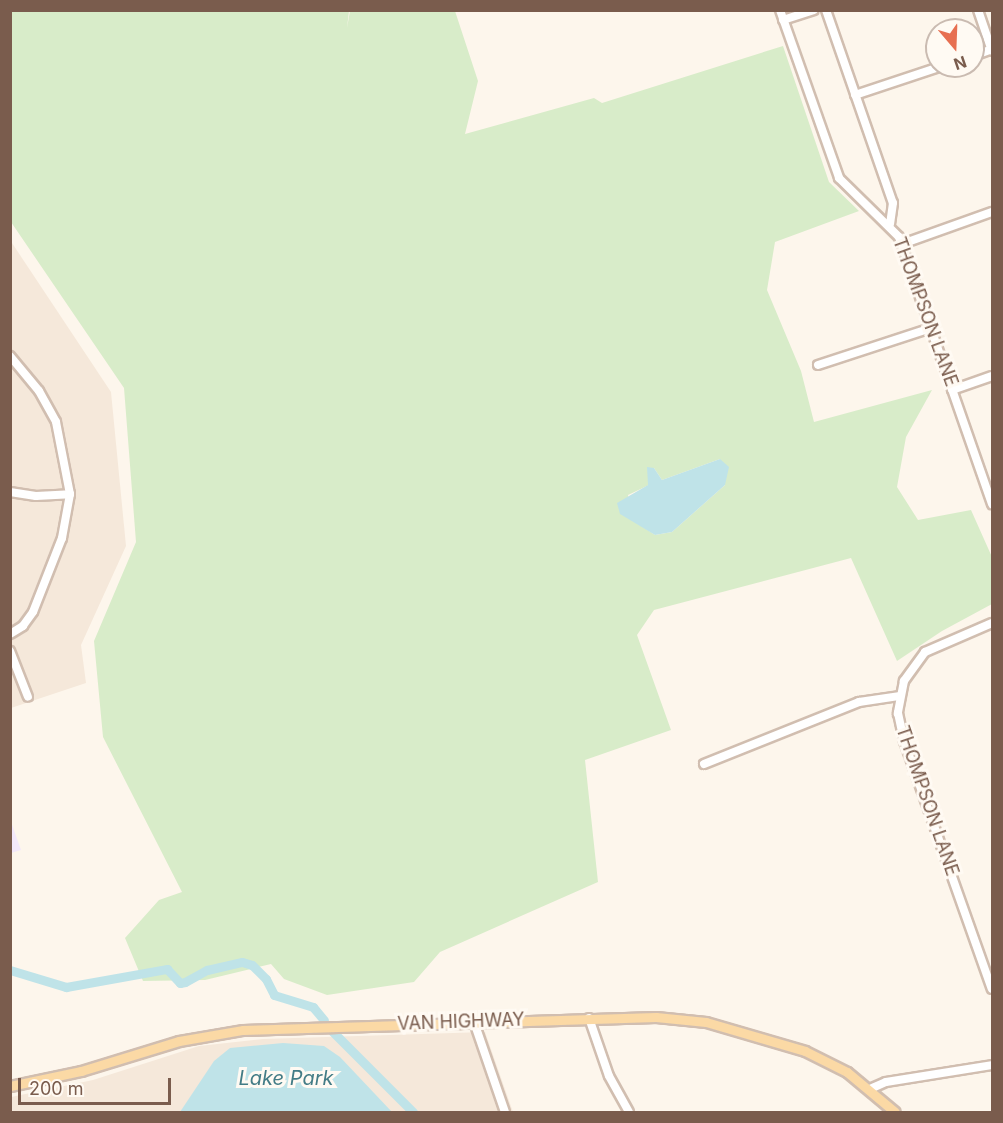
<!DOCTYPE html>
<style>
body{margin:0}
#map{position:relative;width:1003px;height:1123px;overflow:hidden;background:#fdf6ec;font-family:Inter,sans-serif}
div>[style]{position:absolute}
.residential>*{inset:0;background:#f5e8da}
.education>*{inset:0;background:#f3e8fa}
.green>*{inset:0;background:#d8ecc9}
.water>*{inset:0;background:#bfe3e8}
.river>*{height:9px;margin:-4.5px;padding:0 4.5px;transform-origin:4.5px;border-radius:4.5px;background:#bfe3e8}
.roads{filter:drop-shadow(2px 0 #d1beb0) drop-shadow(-2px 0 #d1beb0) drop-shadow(0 2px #d1beb0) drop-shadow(0 -2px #d1beb0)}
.minor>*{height:8px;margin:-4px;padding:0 4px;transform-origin:4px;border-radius:4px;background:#fff}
.major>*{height:9px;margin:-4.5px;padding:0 4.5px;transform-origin:4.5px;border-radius:4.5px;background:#fbd9a5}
span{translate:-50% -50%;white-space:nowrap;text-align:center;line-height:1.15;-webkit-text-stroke:6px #fffaf3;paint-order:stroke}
.street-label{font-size:18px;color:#7a5c4d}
.water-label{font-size:20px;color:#437c86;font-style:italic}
.frame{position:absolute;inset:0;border:12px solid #7a5c4d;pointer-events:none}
.north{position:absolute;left:925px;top:18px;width:60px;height:60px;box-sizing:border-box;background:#fffaf3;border:2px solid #cabbb1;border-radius:50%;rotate:161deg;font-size:16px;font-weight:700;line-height:24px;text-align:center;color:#7a5c4d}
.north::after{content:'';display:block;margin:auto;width:21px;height:27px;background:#e76f51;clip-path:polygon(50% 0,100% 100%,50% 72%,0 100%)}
.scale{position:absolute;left:18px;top:1078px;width:153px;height:27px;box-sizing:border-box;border:3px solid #7a5c4d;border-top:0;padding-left:8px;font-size:18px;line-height:21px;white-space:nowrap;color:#7a5c4d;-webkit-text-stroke:4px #fffaf3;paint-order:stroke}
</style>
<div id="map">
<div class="residential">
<div style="clip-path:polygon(10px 240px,111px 392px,126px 546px,81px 645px,86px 683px,11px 708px)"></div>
<div style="clip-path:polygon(485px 1032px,513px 1112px,11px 1112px,11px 1097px,93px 1080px,199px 1046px,263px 1039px)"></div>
</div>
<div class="education">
<div style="clip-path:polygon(10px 819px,21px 850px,11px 853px,10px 853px)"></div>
</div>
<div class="green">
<div style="clip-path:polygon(evenodd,10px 11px,349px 11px,347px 28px,350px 11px,455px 11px,478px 81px,465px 134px,594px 98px,602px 103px,783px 46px,829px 182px,859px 211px,775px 242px,767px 290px,801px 371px,814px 422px,932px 390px,906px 437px,897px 487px,918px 520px,971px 510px,992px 557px,992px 604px,942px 631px,897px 661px,851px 558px,654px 610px,637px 635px,671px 730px,585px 760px,598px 882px,440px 952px,414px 982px,327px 995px,284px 979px,271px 964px,205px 980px,143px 981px,125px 938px,159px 900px,182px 892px,103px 737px,94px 641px,136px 542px,124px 388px,11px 222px,10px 11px,720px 459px,725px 485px,672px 532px,655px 535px,634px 521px,628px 495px,649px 485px,654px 468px,662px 480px,720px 459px)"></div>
</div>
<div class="water">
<div style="clip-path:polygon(720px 459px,729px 467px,725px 485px,672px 532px,655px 535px,620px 514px,617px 503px,648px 485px,647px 467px,654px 468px,662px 480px)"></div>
<div style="clip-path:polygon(283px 1043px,324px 1046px,340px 1057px,392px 1112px,180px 1112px,214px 1061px,230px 1048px)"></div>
</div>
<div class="river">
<div style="left:10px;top:970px;width:59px;rotate:16.9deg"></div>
<div style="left:66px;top:987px;width:103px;rotate:-10.1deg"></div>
<div style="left:167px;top:969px;width:19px;rotate:47deg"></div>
<div style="left:180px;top:983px;width:5px;rotate:-11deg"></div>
<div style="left:185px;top:982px;width:25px;rotate:-29deg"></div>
<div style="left:207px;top:970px;width:36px;rotate:-13deg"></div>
<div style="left:242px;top:962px;width:10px;rotate:17deg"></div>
<div style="left:252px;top:965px;width:20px;rotate:45deg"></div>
<div style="left:266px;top:979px;width:18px;rotate:63deg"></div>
<div style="left:274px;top:995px;width:41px;rotate:17.1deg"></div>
<div style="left:313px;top:1007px;width:17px;rotate:50deg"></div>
<div style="left:332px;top:1031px;width:115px;rotate:45deg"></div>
</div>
<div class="roads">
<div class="minor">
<div style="left:780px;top:10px;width:178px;rotate:70.6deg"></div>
<div style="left:839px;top:178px;width:84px;rotate:44.5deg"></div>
<div style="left:899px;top:237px;width:283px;rotate:70.8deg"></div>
<div style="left:826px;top:10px;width:204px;rotate:70.9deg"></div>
<div style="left:893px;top:203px;width:21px;rotate:98deg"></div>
<div style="left:978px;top:10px;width:43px;rotate:71.1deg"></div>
<div style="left:783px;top:20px;width:32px;rotate:-18deg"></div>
<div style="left:973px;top:56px;width:20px;rotate:-20deg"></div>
<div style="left:855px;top:95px;width:92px;rotate:-18.4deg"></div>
<div style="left:902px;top:244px;width:96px;rotate:-19.6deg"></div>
<div style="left:10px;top:356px;width:45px;rotate:50.4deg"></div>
<div style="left:39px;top:391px;width:35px;rotate:61deg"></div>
<div style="left:56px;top:422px;width:73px;rotate:79deg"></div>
<div style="left:70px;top:494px;width:45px;rotate:100.3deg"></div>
<div style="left:62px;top:538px;width:79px;rotate:111.4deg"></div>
<div style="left:33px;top:612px;width:17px;rotate:126deg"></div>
<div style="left:23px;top:626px;width:15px;rotate:148deg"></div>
<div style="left:818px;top:365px;width:119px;rotate:-18.1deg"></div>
<div style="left:952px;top:390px;width:42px;rotate:-19.3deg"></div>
<div style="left:10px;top:492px;width:26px;rotate:9deg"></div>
<div style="left:36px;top:496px;width:34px;rotate:-3deg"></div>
<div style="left:992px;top:623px;width:73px;rotate:156.6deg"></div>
<div style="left:925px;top:652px;width:36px;rotate:126deg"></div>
<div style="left:904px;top:681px;width:33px;rotate:101deg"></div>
<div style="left:898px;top:713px;width:29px;rotate:78deg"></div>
<div style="left:904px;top:741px;width:263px;rotate:70.5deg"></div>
<div style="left:10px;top:651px;width:49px;rotate:68.6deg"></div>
<div style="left:704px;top:764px;width:167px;rotate:-21.8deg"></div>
<div style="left:859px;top:702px;width:40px;rotate:-8.5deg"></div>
<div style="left:589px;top:1018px;width:61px;rotate:71deg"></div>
<div style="left:609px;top:1076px;width:41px;rotate:60.9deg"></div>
<div style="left:474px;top:1022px;width:95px;rotate:71deg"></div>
<div style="left:870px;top:1089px;width:17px;rotate:-24deg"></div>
<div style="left:886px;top:1082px;width:107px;rotate:-9.1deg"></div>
</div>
<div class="major">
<div style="left:10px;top:1086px;width:73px;rotate:-11.9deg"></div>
<div style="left:81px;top:1071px;width:102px;rotate:-17deg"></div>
<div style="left:179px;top:1041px;width:65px;rotate:-9.8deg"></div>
<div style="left:243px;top:1030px;width:413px;rotate:-1.8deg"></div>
<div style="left:656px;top:1017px;width:50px;rotate:5.7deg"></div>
<div style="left:706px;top:1022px;width:103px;rotate:16.3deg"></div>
<div style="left:805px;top:1051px;width:47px;rotate:26.6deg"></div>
<div style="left:847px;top:1072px;width:62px;rotate:39.8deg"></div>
</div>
</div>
<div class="street-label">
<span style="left:925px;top:312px;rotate:70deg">THOMPSON LANE</span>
<span style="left:927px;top:801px;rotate:71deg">THOMPSON LANE</span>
<span style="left:461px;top:1022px;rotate:-2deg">VAN HIGHWAY</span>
</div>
<div class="water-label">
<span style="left:286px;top:1078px">Lake Park</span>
</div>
<div class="frame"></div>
<div class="north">N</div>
<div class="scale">200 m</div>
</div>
